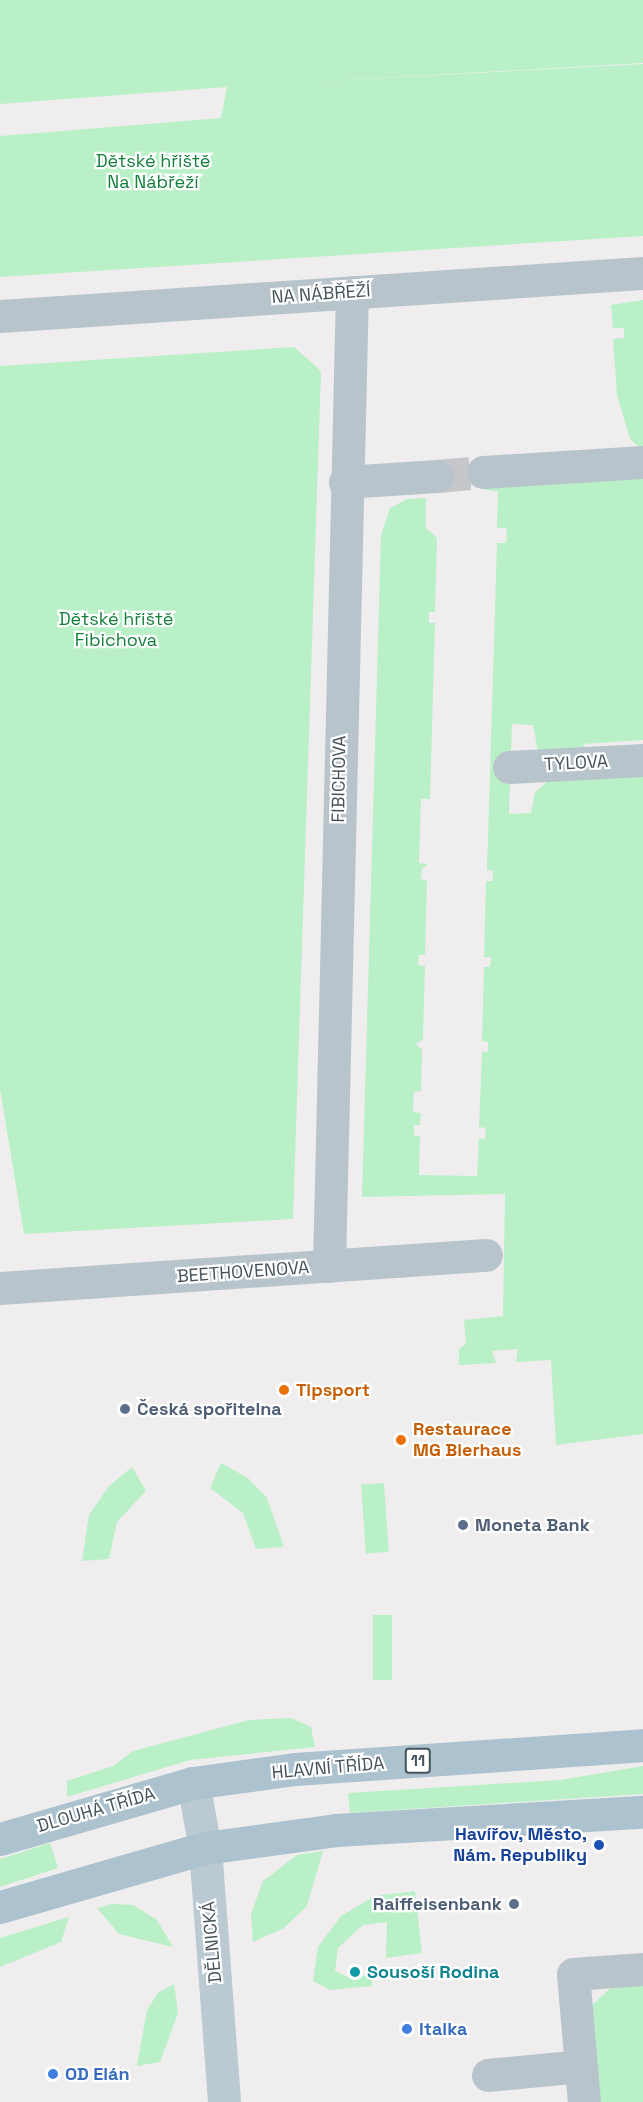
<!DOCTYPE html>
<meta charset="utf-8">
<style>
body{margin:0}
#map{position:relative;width:643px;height:2102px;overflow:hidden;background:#f0edee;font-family:"Space Grotesk",sans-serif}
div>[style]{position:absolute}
.green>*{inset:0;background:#baf0c7;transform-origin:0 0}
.street-tunnel>*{height:33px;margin-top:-16.5px;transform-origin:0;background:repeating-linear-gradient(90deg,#c5c7ca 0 33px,transparent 0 49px)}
.street>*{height:33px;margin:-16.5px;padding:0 16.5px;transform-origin:16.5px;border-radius:16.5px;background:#b8c4cb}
.secondary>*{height:33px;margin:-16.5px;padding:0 16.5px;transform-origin:16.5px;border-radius:16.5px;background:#bac9d2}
.primary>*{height:33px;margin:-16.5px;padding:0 16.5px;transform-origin:16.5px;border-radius:16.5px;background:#acc2ce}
.dots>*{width:16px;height:16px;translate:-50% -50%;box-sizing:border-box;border:3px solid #fff;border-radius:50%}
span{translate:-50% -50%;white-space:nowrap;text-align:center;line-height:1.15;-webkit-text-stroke:4.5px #fff;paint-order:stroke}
.shield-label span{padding:2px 4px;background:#fff;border:2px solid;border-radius:4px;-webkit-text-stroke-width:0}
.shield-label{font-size:16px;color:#45545c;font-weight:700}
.park-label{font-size:18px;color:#137f3b}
.street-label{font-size:18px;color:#45545c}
.food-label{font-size:18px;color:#c56008;font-weight:700}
.left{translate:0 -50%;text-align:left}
.service-label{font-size:18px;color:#4e5e75;font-weight:700}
.right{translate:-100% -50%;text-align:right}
.transit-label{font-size:18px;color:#164399;font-weight:700}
.culture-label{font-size:18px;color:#0d838f;font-weight:700}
.shop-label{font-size:18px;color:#366cbe;font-weight:700}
</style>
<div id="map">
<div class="green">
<div style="clip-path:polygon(0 0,643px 0,643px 63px,275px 84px,643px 64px,643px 236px,0 277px,0 136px,221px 118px,227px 87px,0 104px)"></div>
<div style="clip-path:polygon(643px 300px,643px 451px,630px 439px,617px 395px,613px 339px,624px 338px,624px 328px,613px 328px,611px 305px)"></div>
<div style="clip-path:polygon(294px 347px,321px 371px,293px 1219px,24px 1234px,0 1089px,0 366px)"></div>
<div style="clip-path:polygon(643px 471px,643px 740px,583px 744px,591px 758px,538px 752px,533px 725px,512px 724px,509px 814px,531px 813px,535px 792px,549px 780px,643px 773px,643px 1434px,556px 1445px,551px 1360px,516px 1362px,518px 1349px,492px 1351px,496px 1363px,459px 1365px,459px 1349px,466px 1344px,464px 1320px,503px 1316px,505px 1194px,362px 1197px,381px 535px,390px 508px,407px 499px,426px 498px,426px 528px,437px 538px,435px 612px,429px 612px,429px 623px,435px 623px,430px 799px,421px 799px,419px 863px,428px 864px,422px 869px,421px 879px,427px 880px,425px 955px,419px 955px,418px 965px,425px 966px,423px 1039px,416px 1044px,422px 1050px,421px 1091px,414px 1092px,413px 1112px,421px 1113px,420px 1125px,414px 1125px,414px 1136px,420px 1136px,419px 1175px,477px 1176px,479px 1138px,485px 1139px,486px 1128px,479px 1127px,482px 1052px,488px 1052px,488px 1042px,482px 1041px,484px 967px,490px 967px,491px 957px,484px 957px,486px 881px,493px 881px,493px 871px,487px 870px,497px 543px,506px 543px,507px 535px,506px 528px,497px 528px,498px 491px,485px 490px,485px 482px)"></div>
<div style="clip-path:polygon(221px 1463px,248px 1478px,267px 1498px,284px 1547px,256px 1549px,243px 1513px,210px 1488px)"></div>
<div style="clip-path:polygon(132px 1467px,146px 1491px,117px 1522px,109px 1559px,82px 1561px,89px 1515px,109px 1486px)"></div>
<div style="left:384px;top:1483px;width:69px;height:23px;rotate:86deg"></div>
<div style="left:392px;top:1615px;width:65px;height:19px;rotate:90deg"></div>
<div style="clip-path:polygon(291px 1718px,311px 1727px,315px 1747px,190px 1760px,67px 1797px,67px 1781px,113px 1766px,133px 1751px,249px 1720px)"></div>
<div style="clip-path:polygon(643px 1766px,643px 1794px,350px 1813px,348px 1793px,560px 1780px)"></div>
<div style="clip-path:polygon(50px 1843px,58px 1868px,0 1887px,0 1859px)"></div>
<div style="clip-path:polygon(323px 1851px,307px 1906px,284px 1928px,253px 1942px,251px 1914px,263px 1881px,297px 1855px)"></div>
<div style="clip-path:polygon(415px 1891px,422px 1953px,386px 1958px,387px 1922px,363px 1925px,338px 1948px,335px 1971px,353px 1979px,372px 1973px,372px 1986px,330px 1990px,313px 1981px,318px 1947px,341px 1916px,375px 1896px)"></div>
<div style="clip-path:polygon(111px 1904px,133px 1905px,157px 1920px,173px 1947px,119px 1934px,97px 1908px)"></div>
<div style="clip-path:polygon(69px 1917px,61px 1942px,0 1967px,0 1938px)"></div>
<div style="clip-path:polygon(643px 1982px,643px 2102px,594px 2102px,595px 2026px,588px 2026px,593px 2004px,613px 1986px)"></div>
<div style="clip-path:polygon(174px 1984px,178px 2013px,160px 2062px,137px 2066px,147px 2010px,158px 1993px)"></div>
</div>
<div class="street-tunnel">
<div style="left:437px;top:476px;width:46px;rotate:-5deg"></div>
</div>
<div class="street">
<div style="left:0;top:316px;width:644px;rotate:-3.83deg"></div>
<div style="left:483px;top:472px;width:160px;rotate:-3.6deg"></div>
<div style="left:345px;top:482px;width:92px;rotate:-3.7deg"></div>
<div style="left:509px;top:767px;width:134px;rotate:-3deg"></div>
<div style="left:329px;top:1266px;width:974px;rotate:-88.65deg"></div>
<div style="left:0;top:1288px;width:487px;rotate:-3.9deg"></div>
<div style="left:488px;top:2075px;width:93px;rotate:-5.5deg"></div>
<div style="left:584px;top:2102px;width:128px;rotate:-94.9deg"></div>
<div style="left:573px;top:1974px;width:70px;rotate:-4.1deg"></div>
</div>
<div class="secondary">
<div style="left:193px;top:1783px;width:66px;rotate:79.5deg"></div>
<div style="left:205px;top:1848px;width:255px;rotate:85.7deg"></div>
</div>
<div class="primary">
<div style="left:0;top:1839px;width:201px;rotate:-16.2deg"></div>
<div style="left:193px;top:1783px;width:103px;rotate:-7.8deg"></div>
<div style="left:295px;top:1769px;width:349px;rotate:-3.9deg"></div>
<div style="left:0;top:1907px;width:213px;rotate:-16.1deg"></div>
<div style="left:205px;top:1848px;width:132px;rotate:-7.8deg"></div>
<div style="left:336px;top:1830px;width:308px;rotate:-3.4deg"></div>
</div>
<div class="dots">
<div style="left:284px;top:1390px;background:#e8710a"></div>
<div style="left:125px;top:1409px;background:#5c6f8a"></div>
<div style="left:401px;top:1440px;background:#e8710a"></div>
<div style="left:463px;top:1525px;background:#5c6f8a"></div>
<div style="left:599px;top:1845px;background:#1a4fb4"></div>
<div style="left:514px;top:1904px;background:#5c6f8a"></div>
<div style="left:355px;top:1972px;background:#0f9aa8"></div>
<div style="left:407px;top:2029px;background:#3f7fe0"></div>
<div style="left:53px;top:2074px;background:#3f7fe0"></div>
</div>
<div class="shield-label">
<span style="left:418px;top:1761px">11</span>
</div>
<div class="park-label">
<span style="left:153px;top:172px">Dětské hřiště<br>Na Nábřeží</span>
<span style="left:116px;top:630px">Dětské hřiště<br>Fibichova</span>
</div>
<div class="street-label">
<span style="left:321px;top:294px;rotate:-4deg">NA NÁBŘEŽÍ</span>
<span style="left:576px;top:763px;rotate:-3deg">TYLOVA</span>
<span style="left:339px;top:779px;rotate:-89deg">FIBICHOVA</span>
<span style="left:243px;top:1272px;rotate:-4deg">BEETHOVENOVA</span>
<span style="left:328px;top:1768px;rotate:-5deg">HLAVNÍ TŘÍDA</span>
<span style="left:96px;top:1810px;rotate:-16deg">DLOUHÁ TŘÍDA</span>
<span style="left:212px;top:1942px;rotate:-95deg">DĚLNICKÁ</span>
</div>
<div class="food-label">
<span class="left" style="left:296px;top:1390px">Tipsport</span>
<span class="left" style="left:413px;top:1440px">Restaurace<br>MG Bierhaus</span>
</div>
<div class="service-label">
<span class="left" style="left:137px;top:1409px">Česká spořitelna</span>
<span class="left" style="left:475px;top:1525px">Moneta Bank</span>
<span class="right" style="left:502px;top:1904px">Raiffeisenbank</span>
</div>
<div class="transit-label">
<span class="right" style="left:587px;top:1845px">Havířov, Město,<br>Nám. Republiky</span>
</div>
<div class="culture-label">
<span class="left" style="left:367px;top:1972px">Sousoší Rodina</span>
</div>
<div class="shop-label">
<span class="left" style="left:419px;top:2029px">Italka</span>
<span class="left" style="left:65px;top:2074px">OD Elán</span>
</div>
</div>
